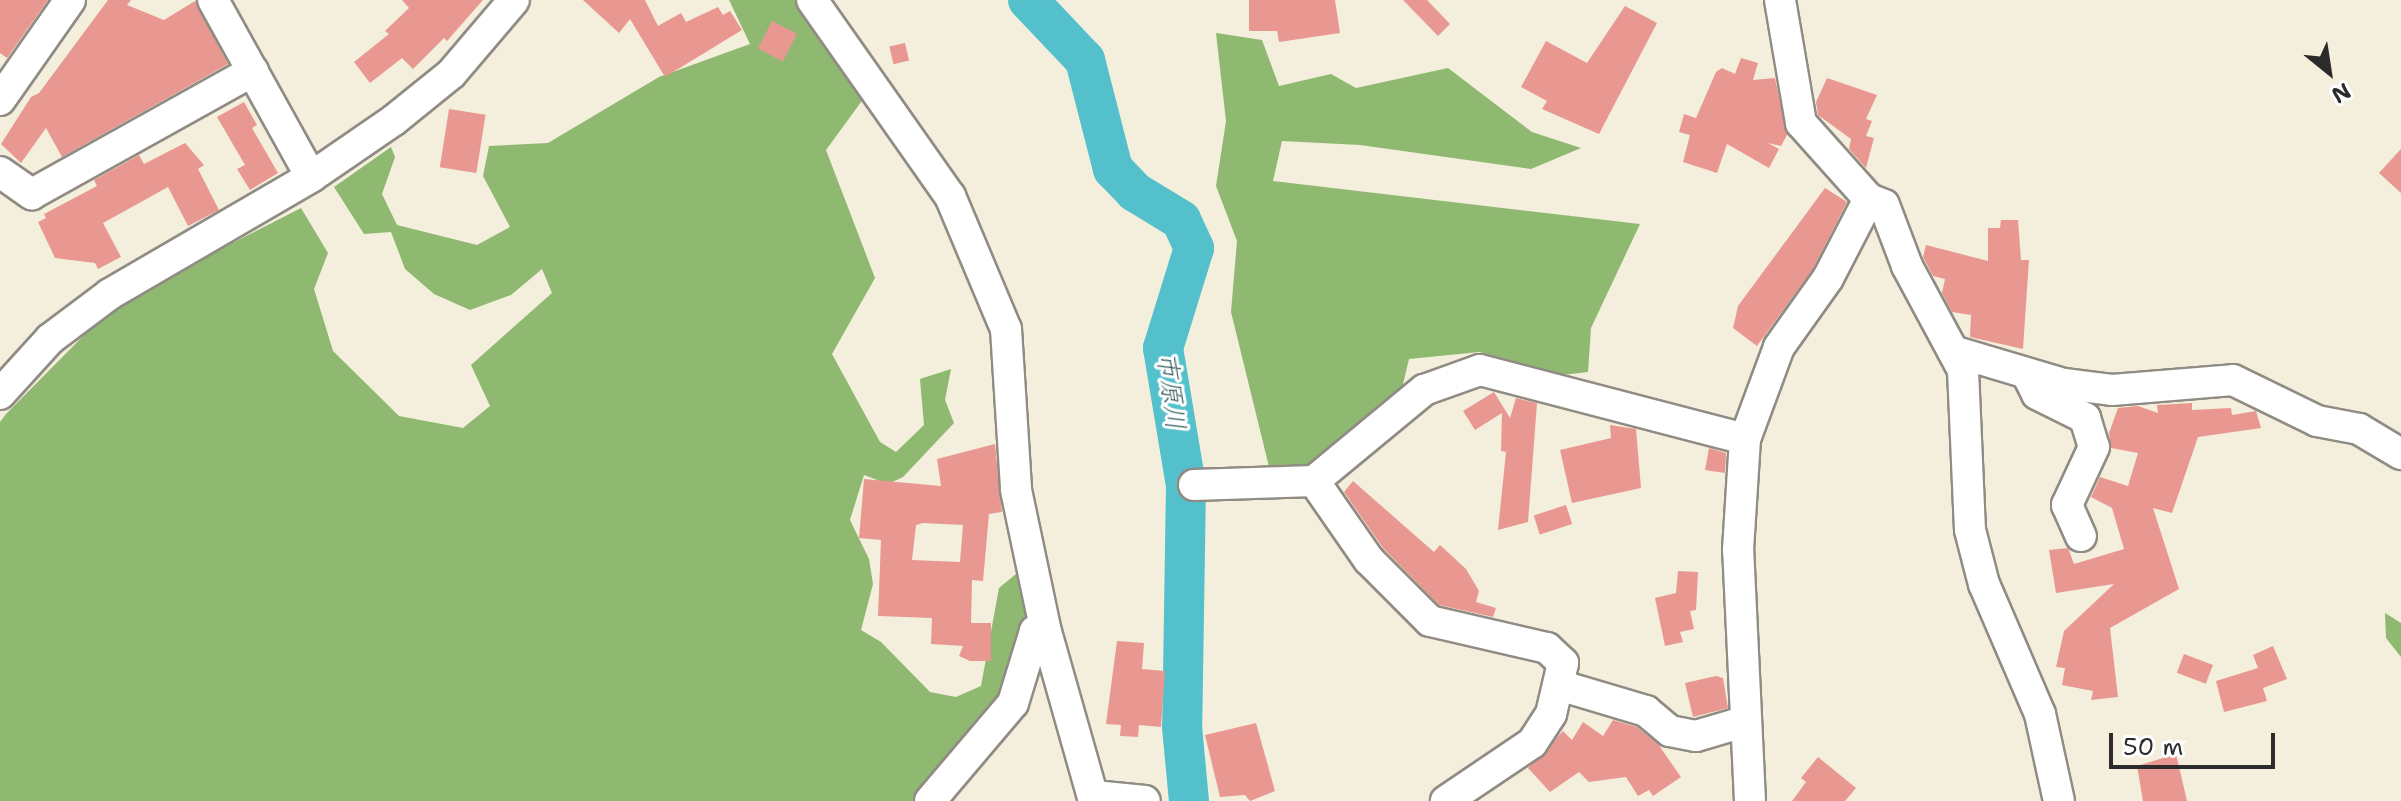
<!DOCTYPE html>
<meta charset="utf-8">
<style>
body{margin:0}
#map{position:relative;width:2401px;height:801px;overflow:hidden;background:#f4eedc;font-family:"Shantell Sans","Klee One",sans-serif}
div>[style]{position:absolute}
.forest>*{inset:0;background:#8fb971}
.river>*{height:40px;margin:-20px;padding:0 20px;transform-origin:20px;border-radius:20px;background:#53c0cc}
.building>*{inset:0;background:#e99891;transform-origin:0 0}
.roads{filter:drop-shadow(2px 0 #908c84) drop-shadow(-2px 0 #908c84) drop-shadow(0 2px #908c84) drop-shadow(0 -2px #908c84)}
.minor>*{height:30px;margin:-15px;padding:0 15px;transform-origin:15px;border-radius:15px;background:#fff}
span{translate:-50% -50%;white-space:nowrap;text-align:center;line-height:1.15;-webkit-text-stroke:6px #fff;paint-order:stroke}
.water-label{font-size:26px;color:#395f63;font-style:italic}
.north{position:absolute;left:2289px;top:32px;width:80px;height:80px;-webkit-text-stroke:6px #fff;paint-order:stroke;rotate:150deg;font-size:22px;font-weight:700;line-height:32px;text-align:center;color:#2b2b2b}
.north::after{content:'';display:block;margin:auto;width:28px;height:36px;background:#2b2b2b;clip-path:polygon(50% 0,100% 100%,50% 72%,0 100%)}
.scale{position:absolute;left:2109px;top:733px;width:166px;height:36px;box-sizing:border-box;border:4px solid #2b2b2b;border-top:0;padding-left:10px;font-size:24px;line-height:28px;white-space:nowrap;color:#2b2b2b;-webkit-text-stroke:6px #fff;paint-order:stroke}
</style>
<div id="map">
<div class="forest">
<div style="clip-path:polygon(729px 0,802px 0,864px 98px,826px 150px,875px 278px,832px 354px,880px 442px,896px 452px,924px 425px,920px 379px,951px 369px,945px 400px,954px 423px,903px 477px,888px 484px,864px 475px,850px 520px,869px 559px,873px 584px,861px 630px,881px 642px,930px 692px,956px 697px,981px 686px,999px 588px,1022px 569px,1030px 644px,1005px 696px,922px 801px,0 801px,0 422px,6px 414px,99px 320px,184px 268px,301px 208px,328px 253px,314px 289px,333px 351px,399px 416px,463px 428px,490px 406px,471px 365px,552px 293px,542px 269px,511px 295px,470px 310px,434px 294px,405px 269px,391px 232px,364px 234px,334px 187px,391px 147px,395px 157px,382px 194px,397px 225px,477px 245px,510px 227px,483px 176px,489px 146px,548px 143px,659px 77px,750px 44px)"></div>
<div style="clip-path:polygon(1216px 33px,1262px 40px,1279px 86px,1331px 74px,1356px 88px,1448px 68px,1532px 132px,1581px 148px,1531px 169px,1360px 145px,1282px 141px,1273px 181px,1640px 224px,1591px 328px,1588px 372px,1562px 375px,1479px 352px,1409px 359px,1399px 401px,1318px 471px,1271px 475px,1231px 312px,1237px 241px,1216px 186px,1226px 121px)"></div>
<div style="clip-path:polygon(2385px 613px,2401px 623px,2401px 657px,2386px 638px)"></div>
</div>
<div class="river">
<div style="left:1028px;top:0;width:83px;rotate:46.5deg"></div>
<div style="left:1085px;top:60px;width:113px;rotate:75.6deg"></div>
<div style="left:1113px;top:169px;width:32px;rotate:46deg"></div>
<div style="left:1135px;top:192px;width:54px;rotate:31.3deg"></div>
<div style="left:1181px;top:220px;width:31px;rotate:65deg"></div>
<div style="left:1194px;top:248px;width:105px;rotate:107.2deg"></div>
<div style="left:1163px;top:348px;width:139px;rotate:80.5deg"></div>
<div style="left:1186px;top:485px;width:242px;rotate:90.9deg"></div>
<div style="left:1182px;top:727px;width:74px;rotate:84.6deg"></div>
</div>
<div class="building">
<div style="clip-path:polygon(0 0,48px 0,7px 58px,0 53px)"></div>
<div style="clip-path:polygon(108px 0,131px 0,127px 5px,164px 20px,195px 1px,228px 64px,62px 157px,46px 128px,21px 163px,1px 144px,31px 97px,39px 93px)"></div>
<div style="clip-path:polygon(402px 0,483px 0,447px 41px,444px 38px,413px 69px,402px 58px,370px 83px,354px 62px,389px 34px,385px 31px,409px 8px)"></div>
<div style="clip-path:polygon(583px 0,645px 0,658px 26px,681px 13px,686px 22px,718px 7px,723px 15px,730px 11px,742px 30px,665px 77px,630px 19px,619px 33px)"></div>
<div style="clip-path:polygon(1249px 0,1335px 0,1340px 33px,1279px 42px,1277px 31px,1249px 31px)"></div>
<div style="clip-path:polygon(1403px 0,1427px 0,1450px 24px,1438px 36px)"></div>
<div style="clip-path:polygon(1625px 6px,1657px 23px,1599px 134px,1542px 109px,1547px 101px,1521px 87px,1546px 41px,1587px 63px)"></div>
<div style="left:772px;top:21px;width:28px;height:31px;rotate:27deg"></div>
<div style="left:905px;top:43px;width:18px;height:16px;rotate:77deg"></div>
<div style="clip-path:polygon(1741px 58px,1758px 63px,1753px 80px,1775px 78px,1787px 135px,1781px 146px,1768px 143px,1779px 149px,1769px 168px,1727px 144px,1717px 173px,1683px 162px,1690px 135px,1679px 132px,1684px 114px,1696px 118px,1716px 72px,1722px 68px,1735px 74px)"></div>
<div style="clip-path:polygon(1827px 78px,1877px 95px,1866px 119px,1872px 121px,1866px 136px,1874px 138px,1866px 168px,1849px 149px,1851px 139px,1818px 115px,1816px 102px)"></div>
<div style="clip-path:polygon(244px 102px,257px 125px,252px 128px,278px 173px,250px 190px,237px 169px,245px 165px,217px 117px)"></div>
<div style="left:449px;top:109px;width:37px;height:59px;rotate:9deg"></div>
<div style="clip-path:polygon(185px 143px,204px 165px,198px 169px,219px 210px,188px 226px,168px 187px,103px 223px,121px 257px,98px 269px,95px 263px,55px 258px,38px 222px,46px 218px,44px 214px,97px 186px,94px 180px,139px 155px,144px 164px)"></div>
<div style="clip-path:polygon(2401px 149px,2401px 193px,2379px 173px)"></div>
<div style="clip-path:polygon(1825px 188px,1847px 202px,1813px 269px,1757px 346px,1733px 328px,1738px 306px)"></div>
<div style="clip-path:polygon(2001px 220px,2018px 220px,2021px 260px,2029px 260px,2023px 349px,1970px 337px,1971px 315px,1952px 312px,1942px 293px,1945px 279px,1933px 276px,1923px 257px,1926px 245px,1988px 261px,1988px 228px,2000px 228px)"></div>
<div style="clip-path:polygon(1494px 392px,1510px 418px,1516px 398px,1537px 403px,1528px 522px,1498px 530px,1506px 452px,1501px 451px,1502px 413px,1475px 430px,1463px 411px)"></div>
<div style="clip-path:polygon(2192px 403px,2192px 410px,2231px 408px,2232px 415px,2256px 411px,2261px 428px,2198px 437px,2172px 513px,2153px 508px,2179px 589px,2110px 628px,2118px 697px,2091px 700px,2093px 691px,2062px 685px,2065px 668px,2056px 667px,2064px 631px,2114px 584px,2056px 593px,2049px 550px,2068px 548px,2074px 564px,2124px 549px,2112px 508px,2091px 497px,2100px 477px,2128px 486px,2138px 453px,2111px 448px,2109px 433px,2118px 408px,2138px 406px,2158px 413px,2157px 405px)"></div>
<div style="clip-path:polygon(1610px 425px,1636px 429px,1641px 488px,1572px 503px,1560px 450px,1611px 438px)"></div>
<div style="clip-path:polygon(evenodd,995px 444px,1002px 512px,989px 514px,983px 581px,972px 580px,971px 623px,991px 623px,991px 661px,970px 661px,959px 656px,963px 646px,931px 644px,932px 618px,878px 616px,881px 540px,859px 538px,864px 479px,941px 486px,937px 459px,995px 444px,923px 523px,963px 525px,960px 562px,912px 560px,916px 525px,923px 523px)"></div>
<div style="clip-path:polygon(1709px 448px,1726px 453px,1725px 473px,1705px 470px)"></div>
<div style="clip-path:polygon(1353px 481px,1434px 552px,1440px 545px,1466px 569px,1479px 591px,1476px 602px,1496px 608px,1493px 617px,1439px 605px,1383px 548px,1344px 492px)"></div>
<div style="left:1566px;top:505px;width:20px;height:34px;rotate:72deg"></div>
<div style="clip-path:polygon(1678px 571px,1698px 572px,1696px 610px,1690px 611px,1694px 629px,1680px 632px,1683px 642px,1665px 646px,1655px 598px,1676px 593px)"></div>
<div style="clip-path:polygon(1117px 641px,1144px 643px,1142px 669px,1165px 671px,1161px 727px,1139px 725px,1138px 737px,1120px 736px,1121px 725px,1106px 724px)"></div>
<div style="clip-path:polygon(2273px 646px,2287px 679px,2263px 688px,2267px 701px,2224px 712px,2216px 681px,2258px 668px,2253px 655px)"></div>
<div style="left:2184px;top:654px;width:31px;height:20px;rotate:21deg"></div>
<div style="clip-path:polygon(1716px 676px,1723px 678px,1728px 708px,1693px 717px,1685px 683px)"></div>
<div style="clip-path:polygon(1613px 720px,1637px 727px,1658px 744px,1681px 777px,1653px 796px,1649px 790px,1638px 796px,1626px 777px,1589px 782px,1579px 772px,1550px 792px,1528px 768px,1563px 731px,1572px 740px,1583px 722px,1603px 736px)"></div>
<div style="clip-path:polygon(1256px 723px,1275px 791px,1250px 801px,1245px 795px,1220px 797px,1205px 735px)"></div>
<div style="clip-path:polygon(2176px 754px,2187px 801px,2143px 801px,2137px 766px)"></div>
<div style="clip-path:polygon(1818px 757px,1856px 788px,1845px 801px,1792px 801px,1806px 782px,1801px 778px)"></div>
</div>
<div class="roads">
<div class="minor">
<div style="left:213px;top:0;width:202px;rotate:61deg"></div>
<div style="left:812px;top:0;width:240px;rotate:54.9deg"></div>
<div style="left:950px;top:196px;width:144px;rotate:67.2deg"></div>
<div style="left:1006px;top:329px;width:161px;rotate:86.4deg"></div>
<div style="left:1016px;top:490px;width:141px;rotate:78.1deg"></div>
<div style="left:1045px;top:628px;width:180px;rotate:74.2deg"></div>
<div style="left:1780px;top:0;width:125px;rotate:80.3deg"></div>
<div style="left:1801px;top:123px;width:102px;rotate:48.2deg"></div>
<div style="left:1869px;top:199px;width:16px;rotate:22deg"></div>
<div style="left:1884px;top:205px;width:65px;rotate:69.3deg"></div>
<div style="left:1907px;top:266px;width:118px;rotate:61.7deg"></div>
<div style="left:1963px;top:370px;width:160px;rotate:87.5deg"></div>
<div style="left:1970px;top:530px;width:56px;rotate:75.5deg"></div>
<div style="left:1984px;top:584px;width:142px;rotate:66.7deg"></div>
<div style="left:2040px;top:714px;width:89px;rotate:77.7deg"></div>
<div style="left:0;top:100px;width:122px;rotate:-55deg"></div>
<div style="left:0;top:172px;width:39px;rotate:35deg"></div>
<div style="left:32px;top:194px;width:253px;rotate:-29.1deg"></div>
<div style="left:1953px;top:351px;width:116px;rotate:16.6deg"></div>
<div style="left:2064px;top:384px;width:48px;rotate:7.1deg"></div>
<div style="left:2112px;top:390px;width:121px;rotate:-4.7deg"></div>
<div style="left:2233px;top:380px;width:93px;rotate:26deg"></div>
<div style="left:2317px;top:421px;width:43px;rotate:10.8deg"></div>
<div style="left:2359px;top:429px;width:49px;rotate:30.8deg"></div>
<div style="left:2028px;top:376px;width:20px;rotate:63deg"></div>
<div style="left:2037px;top:394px;width:54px;rotate:26.6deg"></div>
<div style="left:2085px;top:418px;width:30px;rotate:73deg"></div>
<div style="left:2094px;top:447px;width:64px;rotate:115deg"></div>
<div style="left:2067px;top:505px;width:34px;rotate:66deg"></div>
<div style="left:0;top:394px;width:74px;rotate:-47.7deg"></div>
<div style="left:50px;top:339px;width:75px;rotate:-36.9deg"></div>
<div style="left:110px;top:294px;width:233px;rotate:-30.2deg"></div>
<div style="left:311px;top:177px;width:101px;rotate:-34.5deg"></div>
<div style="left:394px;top:120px;width:73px;rotate:-38.9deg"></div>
<div style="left:451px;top:74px;width:97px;rotate:-49.6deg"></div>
<div style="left:1314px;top:481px;width:96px;rotate:55.2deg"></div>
<div style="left:1369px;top:560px;width:86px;rotate:45deg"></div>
<div style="left:1430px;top:621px;width:120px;rotate:13deg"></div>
<div style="left:1547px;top:648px;width:22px;rotate:43deg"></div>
<div style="left:1563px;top:663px;width:52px;rotate:103.2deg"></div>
<div style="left:1551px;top:714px;width:35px;rotate:123deg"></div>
<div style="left:1532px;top:743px;width:104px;rotate:146deg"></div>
<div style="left:1194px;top:485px;width:120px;rotate:-1.9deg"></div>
<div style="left:1314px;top:481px;width:143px;rotate:-39.6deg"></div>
<div style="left:1424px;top:390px;width:59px;rotate:-19.7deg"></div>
<div style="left:1480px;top:370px;width:274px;rotate:14.6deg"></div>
<div style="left:1562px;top:686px;width:88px;rotate:16.6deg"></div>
<div style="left:1646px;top:711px;width:31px;rotate:40deg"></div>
<div style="left:1670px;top:731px;width:26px;rotate:11deg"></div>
<div style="left:1696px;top:736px;width:50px;rotate:-16.3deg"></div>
<div style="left:1094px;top:796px;width:51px;rotate:5.6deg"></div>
<div style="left:930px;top:801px;width:128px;rotate:-49.7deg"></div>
<div style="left:1013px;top:703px;width:75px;rotate:-73deg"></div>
<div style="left:1035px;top:631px;width:10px;rotate:-17deg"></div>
<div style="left:1750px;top:801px;width:251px;rotate:-92.7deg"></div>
<div style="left:1738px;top:550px;width:111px;rotate:-86.4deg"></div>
<div style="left:1745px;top:439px;width:98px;rotate:-69.7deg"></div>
<div style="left:1779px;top:347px;width:85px;rotate:-54.6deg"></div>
<div style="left:1828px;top:278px;width:89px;rotate:-62.6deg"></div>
</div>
</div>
<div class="water-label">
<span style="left:1172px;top:391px;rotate:83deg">市原川</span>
</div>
<div class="north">N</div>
<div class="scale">50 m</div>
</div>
